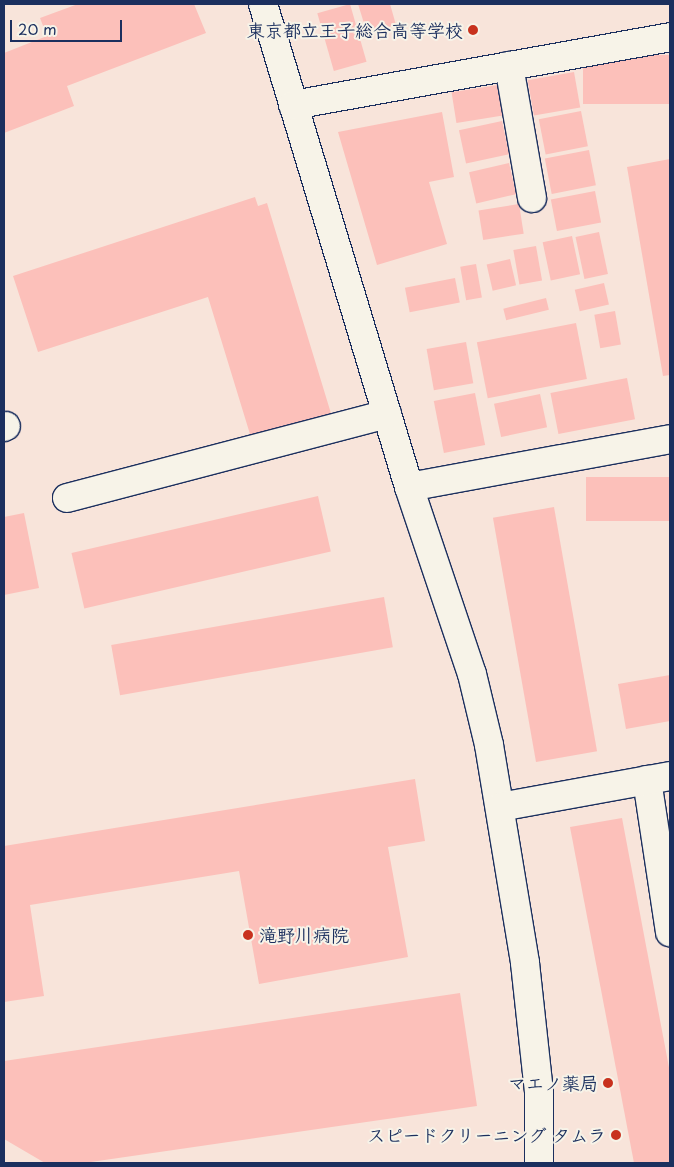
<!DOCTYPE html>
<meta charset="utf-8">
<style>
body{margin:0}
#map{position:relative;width:674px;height:1167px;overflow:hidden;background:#f8e4da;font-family:"Playpen Sans","Klee One",sans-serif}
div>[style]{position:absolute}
.building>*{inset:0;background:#fcc0ba;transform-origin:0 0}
.roads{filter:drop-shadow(1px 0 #1b2f5e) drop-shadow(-1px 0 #1b2f5e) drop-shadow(0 1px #1b2f5e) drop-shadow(0 -1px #1b2f5e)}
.minor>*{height:28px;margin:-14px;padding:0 14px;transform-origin:14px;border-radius:14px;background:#f7f3e8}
.dots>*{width:14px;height:14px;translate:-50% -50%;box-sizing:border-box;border:2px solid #f7f3e8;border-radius:50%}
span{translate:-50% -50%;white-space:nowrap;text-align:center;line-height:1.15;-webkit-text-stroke:4px #f7f3e8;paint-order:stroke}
.poi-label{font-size:18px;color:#1b2f5e;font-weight:700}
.right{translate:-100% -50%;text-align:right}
.left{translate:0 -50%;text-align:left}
.frame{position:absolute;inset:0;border:5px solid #1b2f5e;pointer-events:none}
.scale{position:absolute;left:10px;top:20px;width:112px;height:22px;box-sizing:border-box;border:2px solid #1b2f5e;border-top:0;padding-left:6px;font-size:15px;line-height:18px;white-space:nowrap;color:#1b2f5e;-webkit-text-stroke:4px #f7f3e8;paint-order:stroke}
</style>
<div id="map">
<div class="building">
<div style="clip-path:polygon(78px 4px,194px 4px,206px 33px,67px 86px,74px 106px,4px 133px,4px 53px,47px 36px,40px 18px)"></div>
<div style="left:350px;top:4px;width:60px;height:34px;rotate:74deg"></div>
<div style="clip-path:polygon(358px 4px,390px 4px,396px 25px,367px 33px)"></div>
<div style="left:670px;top:55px;width:49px;height:87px;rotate:90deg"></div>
<div style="left:574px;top:72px;width:36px;height:47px;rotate:80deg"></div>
<div style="left:498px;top:85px;width:31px;height:47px;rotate:81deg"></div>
<div style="left:581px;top:111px;width:36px;height:43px;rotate:79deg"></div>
<div style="clip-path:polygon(442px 112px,454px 177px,429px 182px,447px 244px,377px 265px,338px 132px)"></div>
<div style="left:502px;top:121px;width:34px;height:44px;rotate:78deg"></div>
<div style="left:589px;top:150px;width:36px;height:45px;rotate:79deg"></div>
<div style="clip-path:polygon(670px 159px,670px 375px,663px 376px,627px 167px)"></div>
<div style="left:509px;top:163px;width:32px;height:41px;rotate:77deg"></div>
<div style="left:595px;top:191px;width:32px;height:45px;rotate:79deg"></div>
<div style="clip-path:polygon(255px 197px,258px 206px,267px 203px,333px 420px,253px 444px,208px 297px,38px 352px,13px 276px)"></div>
<div style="left:519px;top:204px;width:30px;height:41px;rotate:81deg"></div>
<div style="left:599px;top:232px;width:43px;height:24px;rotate:78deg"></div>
<div style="left:572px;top:236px;width:39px;height:30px;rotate:78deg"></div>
<div style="left:536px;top:246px;width:35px;height:23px;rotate:80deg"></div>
<div style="left:510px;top:259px;width:27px;height:24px;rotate:77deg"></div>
<div style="left:476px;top:264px;width:34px;height:16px;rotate:80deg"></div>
<div style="left:455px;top:278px;width:25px;height:51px;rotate:79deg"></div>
<div style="left:604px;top:283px;width:22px;height:30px;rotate:77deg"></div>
<div style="left:546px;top:298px;width:12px;height:44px;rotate:76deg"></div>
<div style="left:615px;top:311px;width:34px;height:21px;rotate:80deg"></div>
<div style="left:576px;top:323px;width:57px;height:101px;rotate:79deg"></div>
<div style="left:466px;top:342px;width:42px;height:40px;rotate:80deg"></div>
<div style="left:627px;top:378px;width:42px;height:78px;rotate:79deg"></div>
<div style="left:475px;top:393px;width:53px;height:42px;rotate:79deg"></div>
<div style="left:540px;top:394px;width:34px;height:47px;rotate:78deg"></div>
<div style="left:670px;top:477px;width:44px;height:84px;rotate:90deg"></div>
<div style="left:318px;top:496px;width:57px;height:253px;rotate:77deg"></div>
<div style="left:554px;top:507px;width:248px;height:62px;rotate:80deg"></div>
<div style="clip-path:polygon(24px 513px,39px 588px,4px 595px,4px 517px)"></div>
<div style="left:384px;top:597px;width:51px;height:277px;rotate:80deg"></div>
<div style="clip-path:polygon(670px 675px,670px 721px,626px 729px,618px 684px)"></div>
<div style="clip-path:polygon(415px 779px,425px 841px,388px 847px,408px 957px,259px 984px,239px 871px,30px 905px,44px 996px,4px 1002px,4px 846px)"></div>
<div style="clip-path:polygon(622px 818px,670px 1073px,670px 1163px,634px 1163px,570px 827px)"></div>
<div style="clip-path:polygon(460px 993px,477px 1106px,84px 1163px,45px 1163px,4px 1139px,4px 1061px)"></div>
</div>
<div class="roads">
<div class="minor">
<div style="left:263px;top:4px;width:505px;rotate:73.18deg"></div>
<div style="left:409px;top:487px;width:197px;rotate:71.4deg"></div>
<div style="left:472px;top:674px;width:73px;rotate:76.5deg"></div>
<div style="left:489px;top:745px;width:221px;rotate:80.6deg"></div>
<div style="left:525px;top:963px;width:130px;rotate:83.8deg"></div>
<div style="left:539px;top:1092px;width:71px;rotate:90deg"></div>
<div style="left:509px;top:66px;width:134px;rotate:80.1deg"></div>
<div style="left:293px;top:105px;width:383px;rotate:-10.2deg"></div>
<div style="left:4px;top:427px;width:2px;rotate:-27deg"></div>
<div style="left:409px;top:487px;width:265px;rotate:-10.4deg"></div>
<div style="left:67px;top:498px;width:331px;rotate:-14.7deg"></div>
<div style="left:647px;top:780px;width:154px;rotate:81.4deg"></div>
<div style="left:500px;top:807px;width:173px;rotate:-10.3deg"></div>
</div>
</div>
<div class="dots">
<div style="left:473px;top:30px;background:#c8321e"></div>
<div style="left:248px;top:935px;background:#c8321e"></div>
<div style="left:608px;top:1083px;background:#c8321e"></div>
<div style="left:616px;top:1135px;background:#c8321e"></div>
</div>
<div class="poi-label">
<span class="right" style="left:463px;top:30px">東京都立王子総合高等学校</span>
<span class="left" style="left:259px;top:935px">滝野川病院</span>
<span class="right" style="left:598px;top:1083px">マエノ薬局</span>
<span class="right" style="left:606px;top:1135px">スピードクリーニング タムラ</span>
</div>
<div class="frame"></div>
<div class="scale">20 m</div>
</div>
